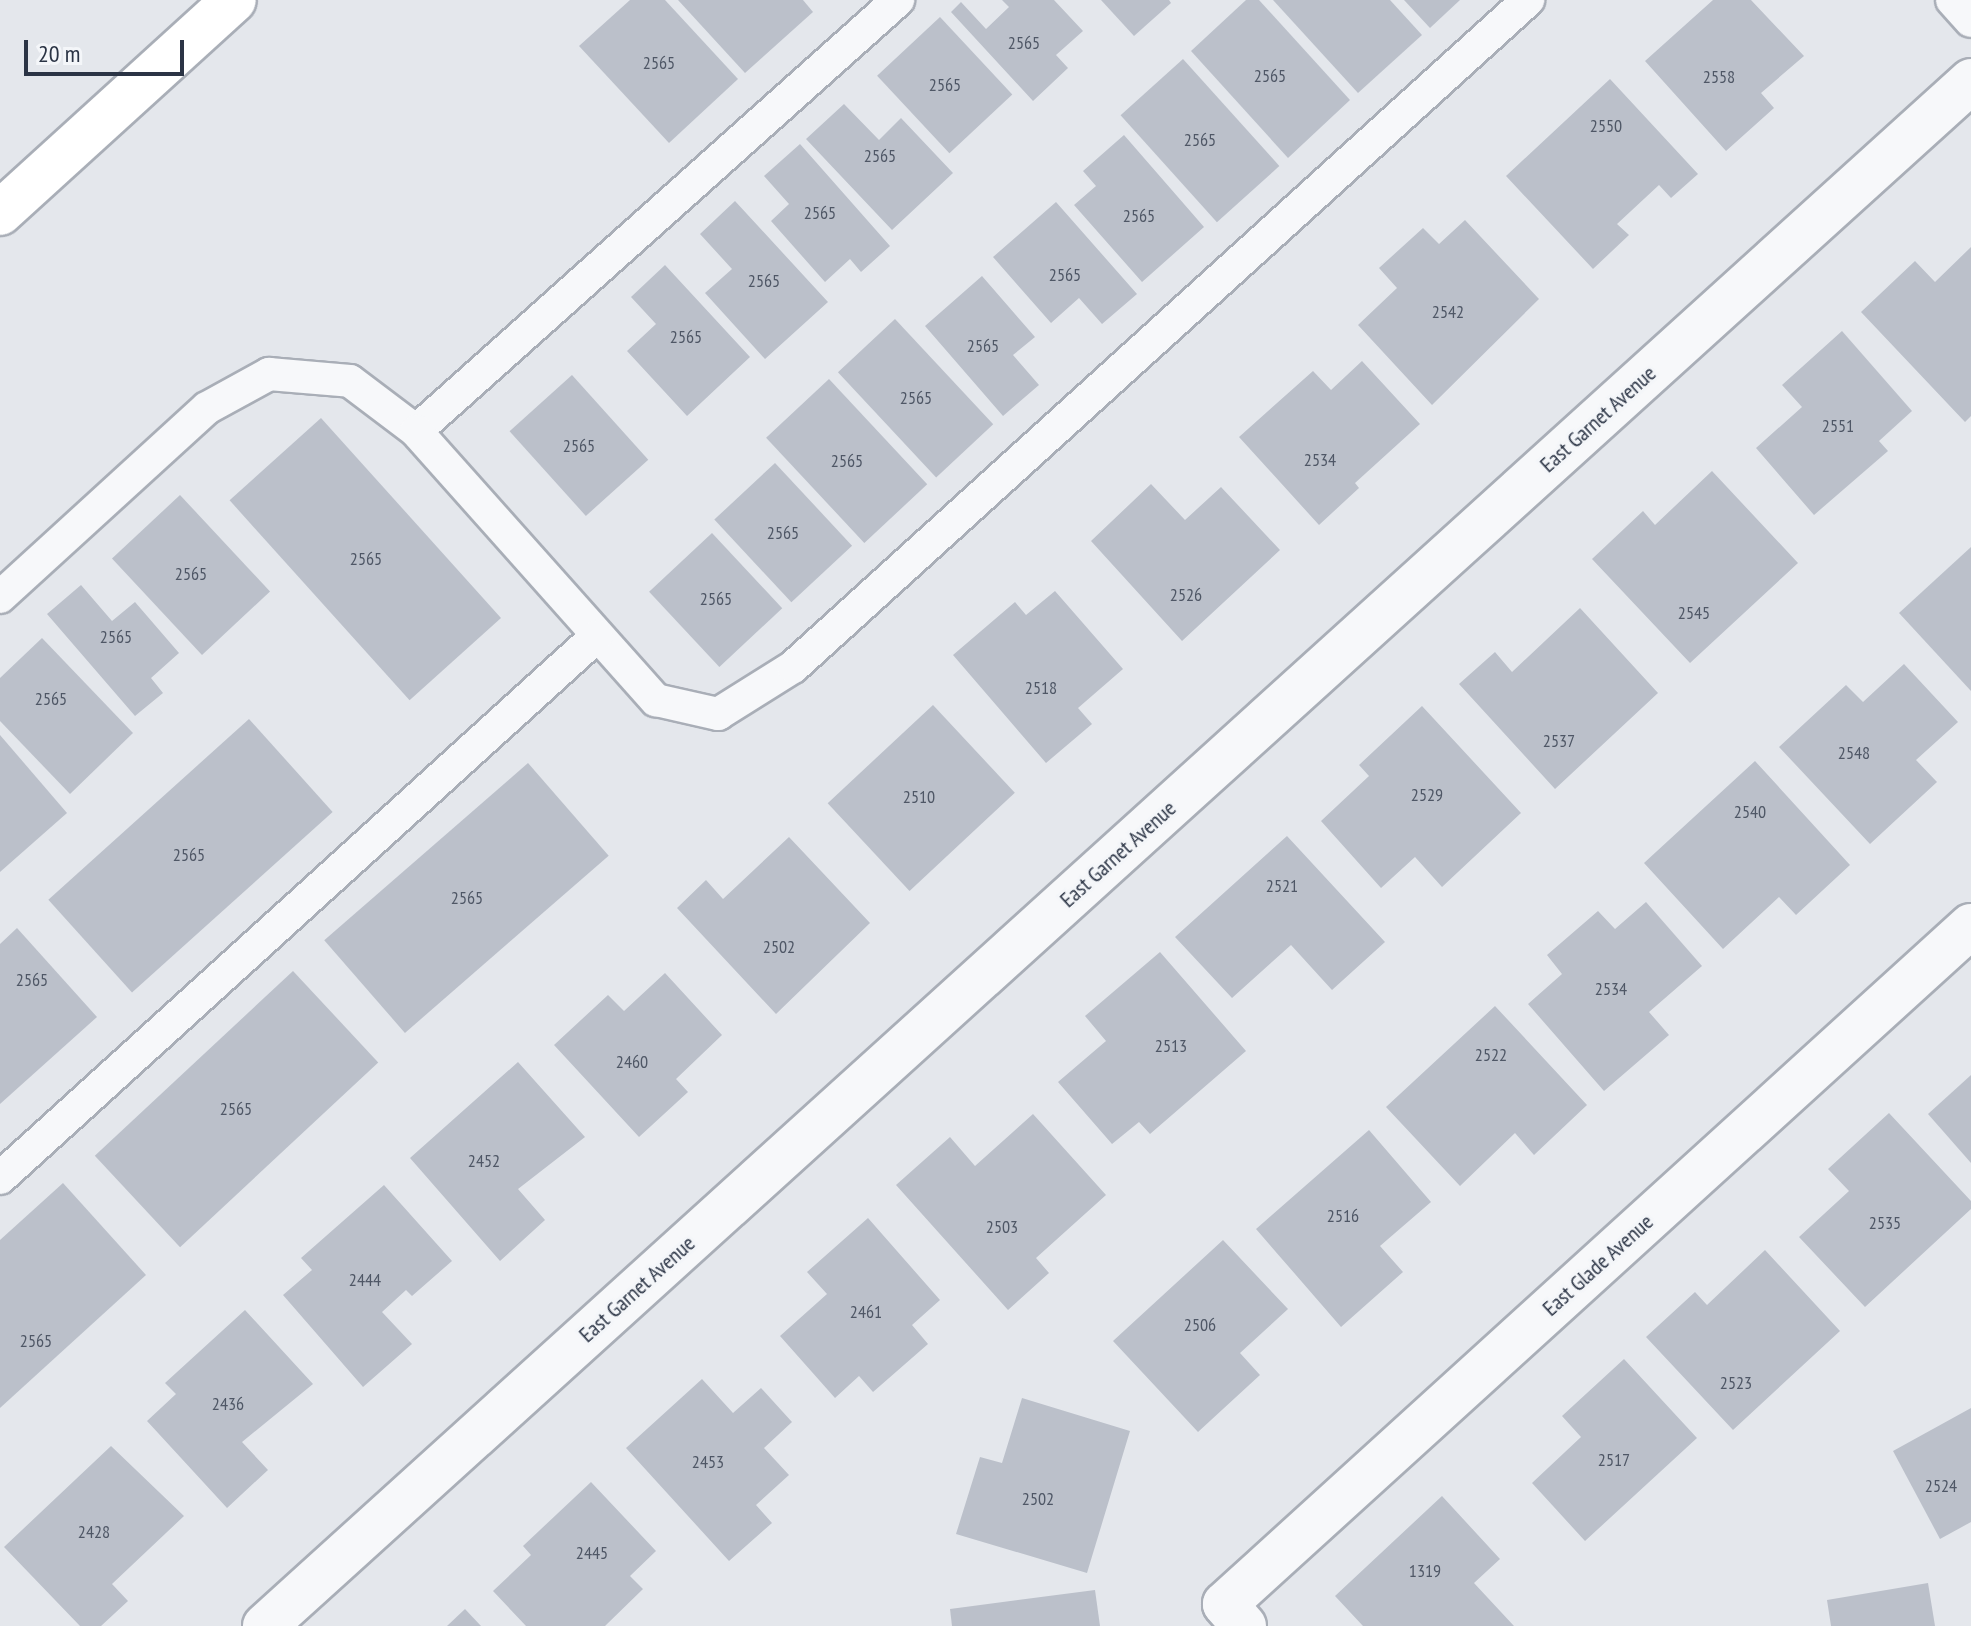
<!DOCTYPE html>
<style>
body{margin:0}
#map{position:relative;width:1971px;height:1626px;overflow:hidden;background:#e4e7ec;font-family:"PT Sans Narrow",sans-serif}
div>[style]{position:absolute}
.building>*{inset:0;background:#bbc0ca;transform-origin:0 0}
.roads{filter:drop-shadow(2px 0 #a9aeb7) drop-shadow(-2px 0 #a9aeb7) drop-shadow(0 2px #a9aeb7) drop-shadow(0 -2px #a9aeb7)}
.service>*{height:32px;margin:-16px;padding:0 16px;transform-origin:16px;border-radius:16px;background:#f7f8fa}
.minor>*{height:44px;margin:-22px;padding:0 22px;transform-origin:22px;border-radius:22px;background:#f7f8fa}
.secondary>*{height:44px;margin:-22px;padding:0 22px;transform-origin:22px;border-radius:22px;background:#fff}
span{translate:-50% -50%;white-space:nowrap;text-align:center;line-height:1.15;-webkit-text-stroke:6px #f4f6f9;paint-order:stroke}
.number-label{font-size:18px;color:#4f5766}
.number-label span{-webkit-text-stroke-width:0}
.street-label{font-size:22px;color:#2b3445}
.scale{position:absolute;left:24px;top:40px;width:160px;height:36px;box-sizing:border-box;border:4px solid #2b3445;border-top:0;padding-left:10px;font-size:24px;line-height:28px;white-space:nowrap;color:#2b3445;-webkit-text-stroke:6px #f4f6f9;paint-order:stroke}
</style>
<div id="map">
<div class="building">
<div style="clip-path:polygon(630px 0,665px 0,738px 79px,669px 143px,579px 46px)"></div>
<div style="clip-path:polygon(678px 0,803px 0,813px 12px,745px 73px)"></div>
<div style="clip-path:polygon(1002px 0,1054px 0,1083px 31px,1056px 55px,1068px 68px,1033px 101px,951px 12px,961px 2px,986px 29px,1009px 7px)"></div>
<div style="clip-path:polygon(1101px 0,1169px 0,1171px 3px,1134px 36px)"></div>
<div style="clip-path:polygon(1246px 0,1259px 0,1350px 100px,1288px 158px,1191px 51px)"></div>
<div style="clip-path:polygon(1273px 0,1390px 0,1422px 35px,1358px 93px)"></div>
<div style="clip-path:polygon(1404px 0,1460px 0,1430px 28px)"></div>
<div style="clip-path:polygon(1713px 0,1751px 0,1804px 56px,1761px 93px,1774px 108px,1726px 151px,1645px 61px)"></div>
<div style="left:940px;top:17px;width:106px;height:86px;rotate:47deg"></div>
<div style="left:1183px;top:59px;width:144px;height:84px;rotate:48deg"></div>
<div style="clip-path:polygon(1610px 79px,1698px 174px,1671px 198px,1659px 185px,1617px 224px,1629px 235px,1593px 269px,1506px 176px)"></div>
<div style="clip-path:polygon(844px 104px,879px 140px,901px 118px,953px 173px,892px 230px,806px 139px)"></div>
<div style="clip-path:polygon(1124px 135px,1204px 227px,1142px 282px,1074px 205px,1096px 186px,1083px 171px)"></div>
<div style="clip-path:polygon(800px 144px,890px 246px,861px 272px,850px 259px,825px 282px,771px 221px,789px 204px,764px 176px)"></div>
<div style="clip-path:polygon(735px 201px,828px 302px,765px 359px,705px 293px,732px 269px,700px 234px)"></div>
<div style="clip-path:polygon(1056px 202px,1137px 294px,1102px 324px,1079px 298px,1051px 323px,993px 257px)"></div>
<div style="clip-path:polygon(1465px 220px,1539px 299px,1432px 405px,1358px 325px,1397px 288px,1379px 268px,1423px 228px,1439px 244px)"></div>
<div style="clip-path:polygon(1971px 247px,1971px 416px,1965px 422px,1861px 312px,1915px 261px,1935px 282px)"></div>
<div style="clip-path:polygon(665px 265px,750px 357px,687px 416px,627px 351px,656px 324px,631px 297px)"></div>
<div style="clip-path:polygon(982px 276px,1035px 337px,1013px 355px,1039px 385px,1003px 416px,925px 326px)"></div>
<div style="left:895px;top:319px;width:144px;height:78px;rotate:47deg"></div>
<div style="clip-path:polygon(1842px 331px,1912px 411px,1879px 441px,1888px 451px,1814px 515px,1756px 448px,1802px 407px,1782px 385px)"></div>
<div style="clip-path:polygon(1362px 361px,1420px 424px,1355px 483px,1359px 488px,1319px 525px,1239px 437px,1313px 371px,1331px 390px)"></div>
<div style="left:572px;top:375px;width:114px;height:84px;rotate:48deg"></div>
<div style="left:829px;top:379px;width:144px;height:86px;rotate:47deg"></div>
<div style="left:321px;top:418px;width:269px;height:123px;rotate:48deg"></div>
<div style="left:775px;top:463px;width:113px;height:83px;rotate:47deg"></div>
<div style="clip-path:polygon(1712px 471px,1798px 563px,1690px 663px,1592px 559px,1643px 511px,1655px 525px)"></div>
<div style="clip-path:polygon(1151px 484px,1185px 520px,1221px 487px,1280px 550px,1182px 641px,1091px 541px)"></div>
<div style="left:180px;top:495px;width:132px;height:93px;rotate:47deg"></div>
<div style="left:712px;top:533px;width:103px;height:86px;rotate:47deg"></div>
<div style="clip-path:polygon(1971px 547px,1971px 691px,1899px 613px)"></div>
<div style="clip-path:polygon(81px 585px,112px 621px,135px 602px,179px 653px,151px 678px,163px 693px,135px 716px,47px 614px)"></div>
<div style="clip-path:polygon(1055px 591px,1123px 669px,1078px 708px,1092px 724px,1046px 763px,953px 655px,1015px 602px,1026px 615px)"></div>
<div style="clip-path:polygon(1580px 608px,1658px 693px,1555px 789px,1459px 684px,1495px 652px,1512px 672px)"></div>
<div style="clip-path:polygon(42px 638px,133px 733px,70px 794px,0 721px,0 678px)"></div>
<div style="clip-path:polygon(1904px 664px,1958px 722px,1916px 760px,1937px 782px,1870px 844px,1779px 747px,1846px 685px,1863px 702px)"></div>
<div style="left:933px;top:705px;width:120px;height:144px;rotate:47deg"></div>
<div style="clip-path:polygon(1422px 706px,1521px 813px,1442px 887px,1415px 857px,1381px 888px,1321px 821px,1369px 776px,1359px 765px)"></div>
<div style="left:249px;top:719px;width:125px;height:270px;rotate:48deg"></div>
<div style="clip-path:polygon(0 735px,67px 813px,0 872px)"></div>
<div style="clip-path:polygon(1755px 761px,1850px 865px,1796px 915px,1779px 897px,1723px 949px,1644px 863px)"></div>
<div style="left:528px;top:763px;width:123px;height:270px;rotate:49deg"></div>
<div style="clip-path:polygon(1287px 836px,1385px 942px,1332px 990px,1291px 945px,1232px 998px,1175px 937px)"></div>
<div style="clip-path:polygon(789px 837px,870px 923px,776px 1014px,677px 908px,706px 880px,723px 899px)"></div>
<div style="clip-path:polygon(1646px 902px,1702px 966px,1649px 1012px,1669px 1035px,1604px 1091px,1528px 1004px,1562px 974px,1547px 955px,1598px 911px,1615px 929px)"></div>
<div style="clip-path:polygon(17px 928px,97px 1017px,0 1104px,0 944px)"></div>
<div style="clip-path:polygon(1160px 952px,1246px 1051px,1150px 1134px,1139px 1122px,1112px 1144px,1058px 1082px,1106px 1041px,1085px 1016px)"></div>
<div style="left:293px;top:971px;width:125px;height:271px;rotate:47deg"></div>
<div style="clip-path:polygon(665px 973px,722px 1035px,676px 1079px,688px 1092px,639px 1137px,554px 1045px,608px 995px,624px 1011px)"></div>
<div style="clip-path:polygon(1495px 1006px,1587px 1105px,1534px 1155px,1515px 1133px,1460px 1186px,1386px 1107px)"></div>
<div style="clip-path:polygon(518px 1062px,585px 1137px,518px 1189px,545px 1220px,500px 1261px,410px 1158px)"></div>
<div style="clip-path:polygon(1971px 1075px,1971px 1163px,1928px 1114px)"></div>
<div style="clip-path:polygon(1889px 1113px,1971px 1201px,1971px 1209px,1865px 1307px,1799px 1237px,1849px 1191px,1828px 1169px)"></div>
<div style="clip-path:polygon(1033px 1114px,1106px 1195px,1036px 1258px,1049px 1273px,1008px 1310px,896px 1185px,950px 1137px,975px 1166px)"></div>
<div style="clip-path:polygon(1369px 1130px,1431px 1202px,1380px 1246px,1403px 1272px,1341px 1327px,1256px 1229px)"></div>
<div style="clip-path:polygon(63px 1183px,146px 1275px,0 1408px,0 1240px)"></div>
<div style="clip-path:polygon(384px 1185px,452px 1261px,412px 1296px,406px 1290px,382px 1312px,412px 1344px,363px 1387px,283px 1295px,312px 1270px,301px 1258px)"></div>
<div style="clip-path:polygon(868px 1218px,940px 1300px,912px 1325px,928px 1344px,873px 1392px,859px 1376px,835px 1398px,780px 1336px,827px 1294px,807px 1272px)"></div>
<div style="clip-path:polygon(1223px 1240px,1288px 1309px,1240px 1353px,1260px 1375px,1198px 1432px,1113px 1341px)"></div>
<div style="clip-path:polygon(1765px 1250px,1840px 1331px,1733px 1430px,1646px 1337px,1695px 1292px,1707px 1305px)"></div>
<div style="clip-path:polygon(245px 1310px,313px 1384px,242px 1442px,268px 1470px,227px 1508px,147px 1421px,176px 1394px,165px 1383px)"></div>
<div style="clip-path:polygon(1624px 1359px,1697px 1438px,1585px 1541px,1532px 1483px,1581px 1437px,1562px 1416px)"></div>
<div style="clip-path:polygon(702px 1379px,733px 1413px,761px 1388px,792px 1422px,764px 1448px,789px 1475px,756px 1505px,772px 1523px,729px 1561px,626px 1448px)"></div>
<div style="clip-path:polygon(1022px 1398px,1130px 1431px,1087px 1573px,956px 1534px,980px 1457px,1002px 1463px)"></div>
<div style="clip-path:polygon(1971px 1408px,1971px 1522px,1940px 1539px,1893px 1451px)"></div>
<div style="clip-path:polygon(111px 1446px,184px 1516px,112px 1584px,128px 1601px,101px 1626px,80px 1626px,4px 1547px)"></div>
<div style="clip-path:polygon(591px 1482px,656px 1551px,630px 1576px,643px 1589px,605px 1626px,526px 1626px,493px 1591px,531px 1555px,523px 1546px)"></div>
<div style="clip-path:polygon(1442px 1496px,1500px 1559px,1474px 1583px,1514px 1626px,1363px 1626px,1335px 1596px)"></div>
<div style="clip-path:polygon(1928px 1583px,1935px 1626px,1831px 1626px,1827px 1600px)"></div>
<div style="clip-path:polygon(1095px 1590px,1100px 1626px,952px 1626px,950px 1609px)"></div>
<div style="clip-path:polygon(465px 1609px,481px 1626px,447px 1626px)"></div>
</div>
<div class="roads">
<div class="service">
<div style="left:1952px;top:0;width:28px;rotate:48deg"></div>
<div style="left:416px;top:431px;width:647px;rotate:-41.8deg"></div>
<div style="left:0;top:597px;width:280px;rotate:-42.4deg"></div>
<div style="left:207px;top:408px;width:71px;rotate:-28.7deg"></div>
<div style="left:269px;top:374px;width:81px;rotate:4.9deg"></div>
<div style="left:350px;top:381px;width:83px;rotate:37.1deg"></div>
<div style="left:416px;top:431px;width:361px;rotate:48.3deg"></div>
<div style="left:656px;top:700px;width:64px;rotate:12.7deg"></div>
<div style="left:718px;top:714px;width:89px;rotate:-32.1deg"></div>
<div style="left:793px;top:667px;width:993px;rotate:-42.22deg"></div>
<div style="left:0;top:1178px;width:806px;rotate:-42.24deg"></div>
</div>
<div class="minor">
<div style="left:265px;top:1626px;width:2302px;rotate:-42.16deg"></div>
<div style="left:1244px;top:1626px;width:29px;rotate:-131deg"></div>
<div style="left:1225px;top:1604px;width:1008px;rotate:-42.27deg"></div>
</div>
<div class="secondary">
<div style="left:0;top:213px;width:316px;rotate:-42.3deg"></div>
</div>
</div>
<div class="number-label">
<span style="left:1024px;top:43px">2565</span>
<span style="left:659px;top:63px">2565</span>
<span style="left:1270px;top:76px">2565</span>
<span style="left:1719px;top:77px">2558</span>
<span style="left:945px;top:85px">2565</span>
<span style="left:1606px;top:126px">2550</span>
<span style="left:1200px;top:140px">2565</span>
<span style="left:880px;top:156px">2565</span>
<span style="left:820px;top:213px">2565</span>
<span style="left:1139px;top:216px">2565</span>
<span style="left:1065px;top:275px">2565</span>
<span style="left:764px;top:281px">2565</span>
<span style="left:1448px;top:312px">2542</span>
<span style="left:686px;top:337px">2565</span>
<span style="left:983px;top:346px">2565</span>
<span style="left:916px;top:398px">2565</span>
<span style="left:1838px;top:426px">2551</span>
<span style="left:579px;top:446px">2565</span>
<span style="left:1320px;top:460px">2534</span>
<span style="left:847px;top:461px">2565</span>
<span style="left:783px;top:533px">2565</span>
<span style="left:366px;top:559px">2565</span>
<span style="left:191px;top:574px">2565</span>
<span style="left:1186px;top:595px">2526</span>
<span style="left:716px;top:599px">2565</span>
<span style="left:1694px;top:613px">2545</span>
<span style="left:116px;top:637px">2565</span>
<span style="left:1041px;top:688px">2518</span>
<span style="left:51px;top:699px">2565</span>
<span style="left:1559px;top:741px">2537</span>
<span style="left:1854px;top:753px">2548</span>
<span style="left:1427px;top:795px">2529</span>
<span style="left:919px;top:797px">2510</span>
<span style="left:1750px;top:812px">2540</span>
<span style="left:189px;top:855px">2565</span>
<span style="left:1282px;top:886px">2521</span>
<span style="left:467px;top:898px">2565</span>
<span style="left:779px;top:947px">2502</span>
<span style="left:32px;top:980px">2565</span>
<span style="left:1611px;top:989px">2534</span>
<span style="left:1171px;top:1046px">2513</span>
<span style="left:1491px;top:1055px">2522</span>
<span style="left:632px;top:1062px">2460</span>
<span style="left:236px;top:1109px">2565</span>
<span style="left:484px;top:1161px">2452</span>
<span style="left:1343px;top:1216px">2516</span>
<span style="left:1885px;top:1223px">2535</span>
<span style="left:1002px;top:1227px">2503</span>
<span style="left:365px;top:1280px">2444</span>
<span style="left:866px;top:1312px">2461</span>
<span style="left:1200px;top:1325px">2506</span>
<span style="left:36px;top:1341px">2565</span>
<span style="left:1736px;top:1383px">2523</span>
<span style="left:228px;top:1404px">2436</span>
<span style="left:1614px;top:1460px">2517</span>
<span style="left:708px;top:1462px">2453</span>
<span style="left:1941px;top:1486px">2524</span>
<span style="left:1038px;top:1499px">2502</span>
<span style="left:94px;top:1532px">2428</span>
<span style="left:592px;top:1553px">2445</span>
<span style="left:1425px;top:1571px">1319</span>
</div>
<div class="street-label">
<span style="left:1598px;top:419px;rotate:-42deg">East Garnet Avenue</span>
<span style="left:1118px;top:854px;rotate:-42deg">East Garnet Avenue</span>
<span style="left:1598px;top:1265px;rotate:-42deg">East Glade Avenue</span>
<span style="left:637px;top:1289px;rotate:-42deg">East Garnet Avenue</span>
</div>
<div class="scale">20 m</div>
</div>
